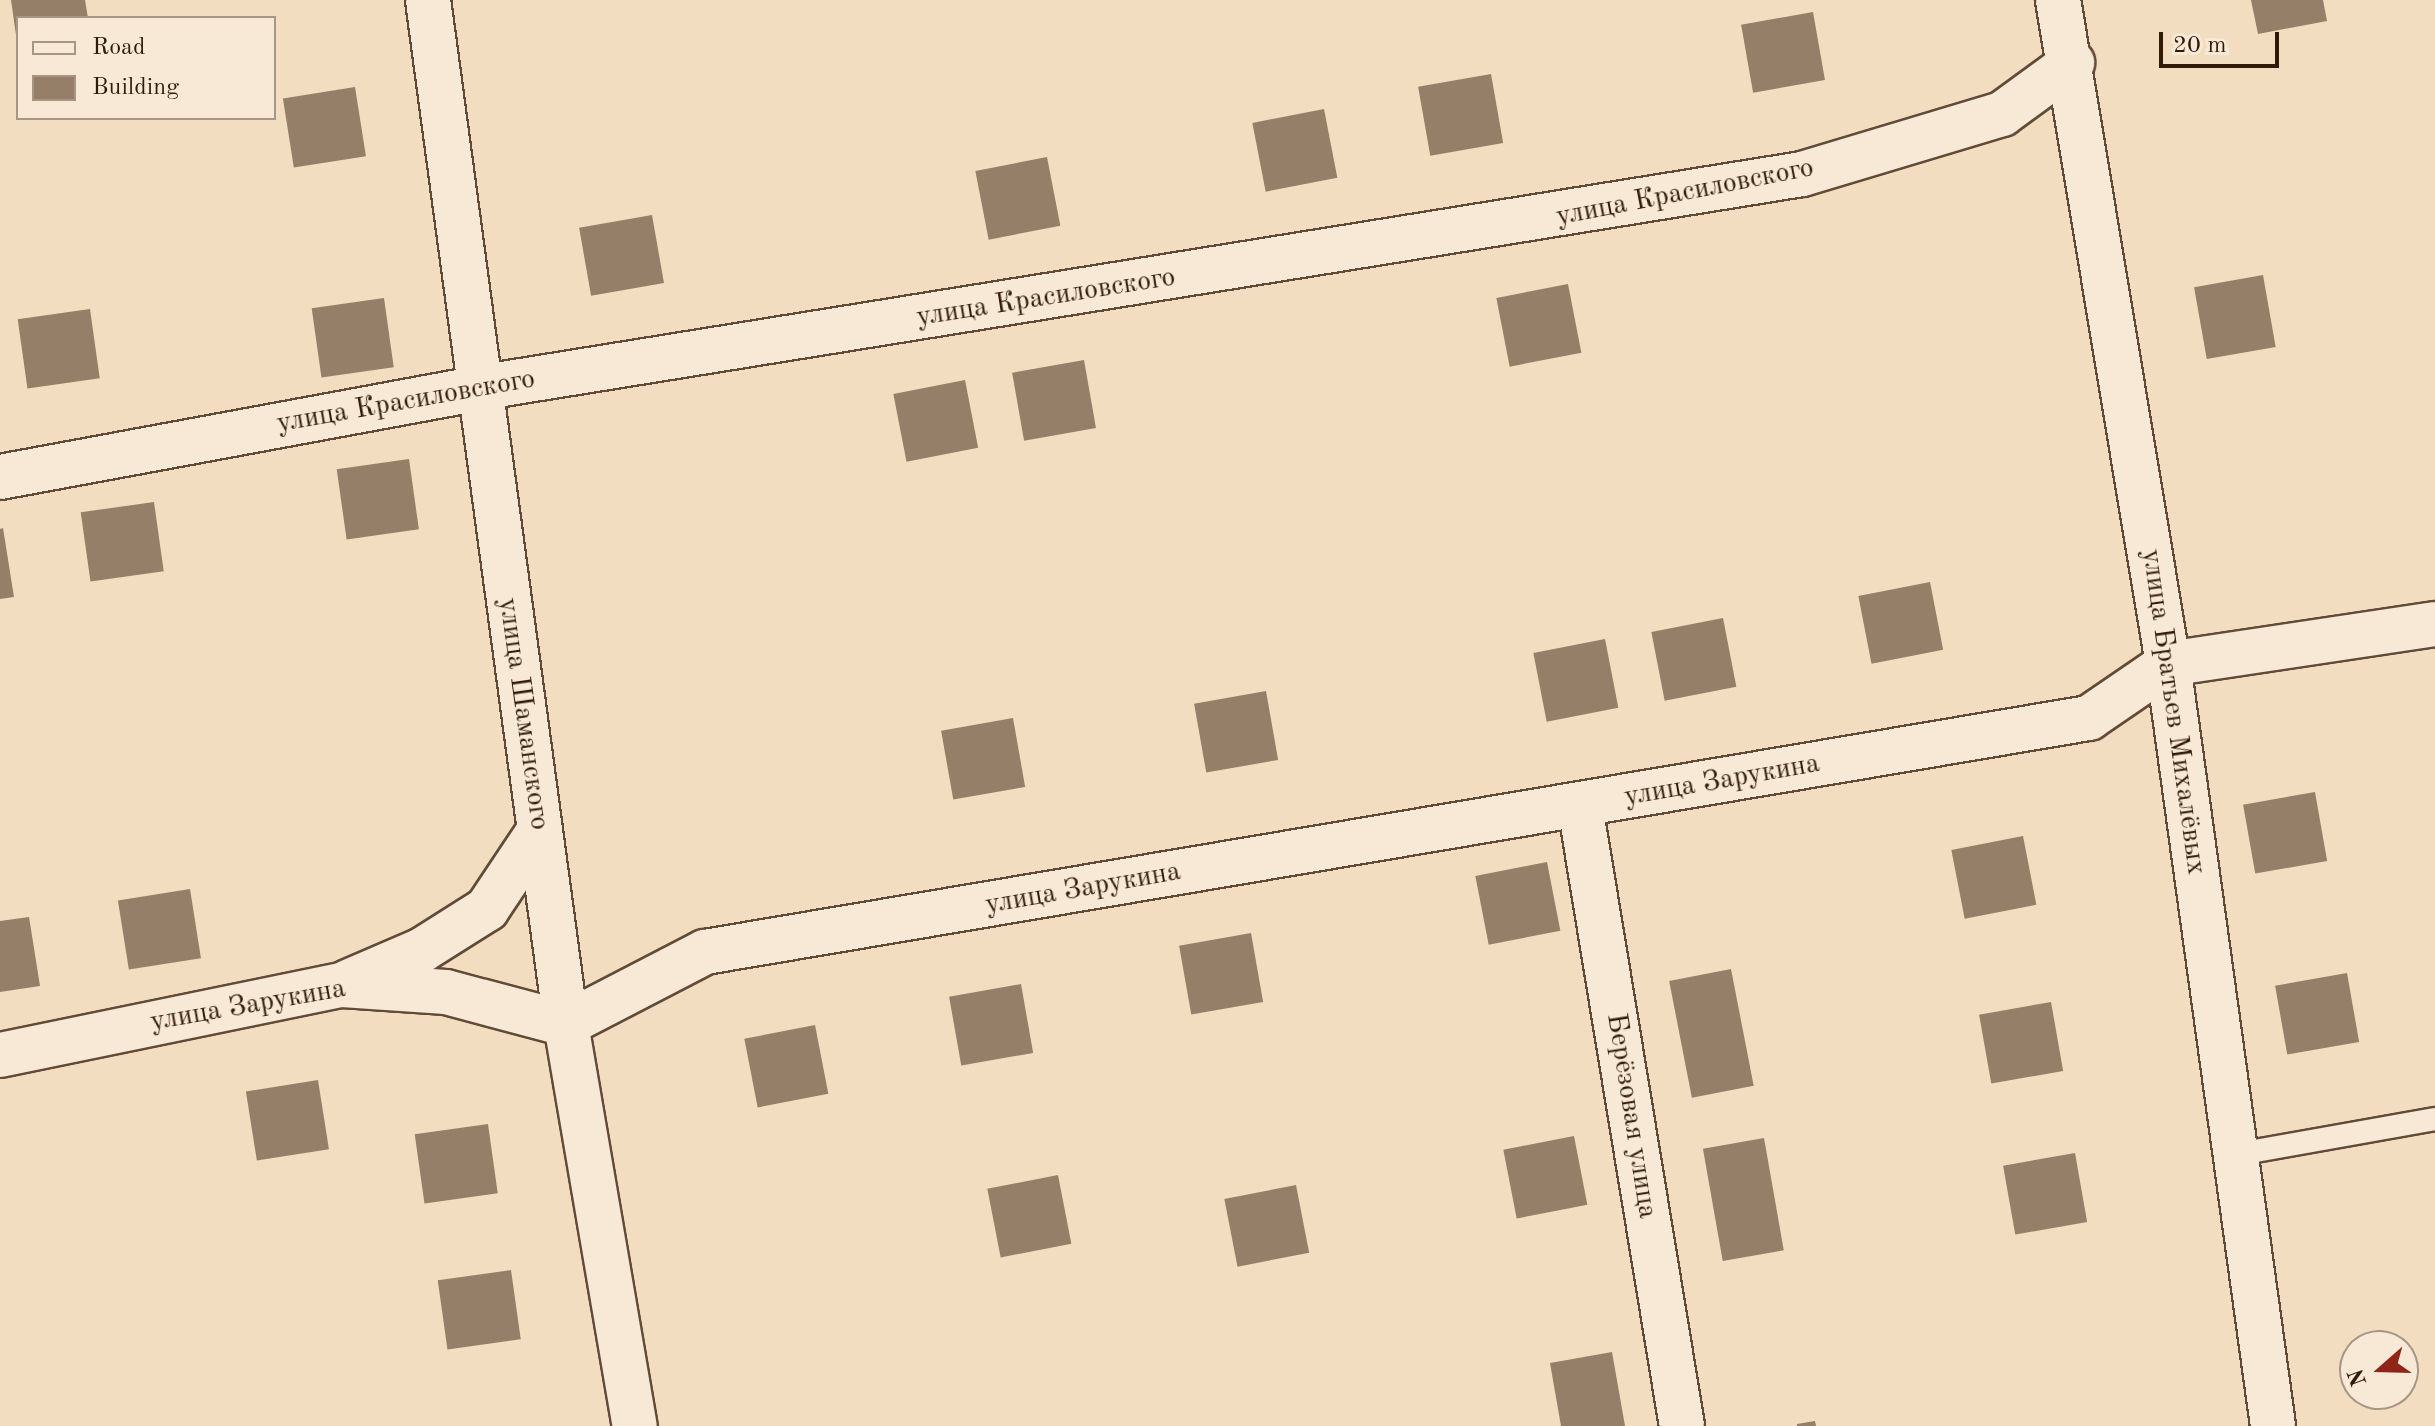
<!DOCTYPE html>
<meta charset="utf-8">
<style>
body{margin:0}
#map{position:relative;width:2435px;height:1426px;overflow:hidden;background:#f2ddc0;font-family:"Old Standard TT",serif}
div>[style]{position:absolute}
.building>*{inset:0;background:#957f69;transform-origin:0 0}
.roads{filter:drop-shadow(2px 0 #614b38) drop-shadow(-2px 0 #614b38) drop-shadow(0 2px #614b38) drop-shadow(0 -2px #614b38)}
.service>*{height:22px;margin:-11px;padding:0 11px;transform-origin:11px;border-radius:11px;background:#f7e9d6}
.minor>*{height:44px;margin:-22px;padding:0 22px;transform-origin:22px;border-radius:22px;background:#f7e9d6}
span{translate:-50% -50%;white-space:nowrap;text-align:center;line-height:1.15;-webkit-text-stroke:6px #f7e9d6;paint-order:stroke}
.street-label{font-size:28px;color:#311a0a}
.legend{position:absolute;left:16px;top:16px;width:260px;height:104px;box-sizing:border-box;background:#f7e9d6;border:2px solid #a89684;margin:0;padding:10px 14px;list-style:none;font-size:24px;color:#311a0a}
.legend li{display:flex;align-items:center;gap:16px;height:40px}
.legend b{width:40px;border:2px solid #a89684}
.north{position:absolute;left:2339px;top:1330px;width:80px;height:80px;box-sizing:border-box;background:#f7e9d6;border:2px solid #a89684;border-radius:50%;rotate:250deg;font-size:22px;font-weight:700;line-height:32px;text-align:center;color:#311a0a}
.north::after{content:'';display:block;margin:auto;width:28px;height:36px;background:#8f2418;clip-path:polygon(50% 0,100% 100%,50% 72%,0 100%)}
.scale{position:absolute;left:2159px;top:32px;width:120px;height:36px;box-sizing:border-box;border:4px solid #311a0a;border-top:0;padding-left:10px;font-size:24px;line-height:28px;white-space:nowrap;color:#311a0a;-webkit-text-stroke:6px #f7e9d6;paint-order:stroke}
</style>
<div id="map">
<div class="building">
<div style="clip-path:polygon(11px 0,85px 0,88px 18px,18px 18px,16px 35px)"></div>
<div style="clip-path:polygon(2251px 0,2323px 0,2327px 21px,2258px 34px)"></div>
<div style="left:1813px;top:12px;width:69px;height:73px;rotate:80deg"></div>
<div style="left:1491px;top:74px;width:70px;height:74px;rotate:80deg"></div>
<div style="left:355px;top:87px;width:70px;height:73px;rotate:81deg"></div>
<div style="left:1324px;top:109px;width:70px;height:73px;rotate:79deg"></div>
<div style="left:1047px;top:157px;width:70px;height:73px;rotate:79deg"></div>
<div style="left:652px;top:215px;width:69px;height:74px;rotate:80deg"></div>
<div style="left:2263px;top:275px;width:73px;height:70px;rotate:80deg"></div>
<div style="left:1568px;top:284px;width:70px;height:73px;rotate:79deg"></div>
<div style="left:384px;top:298px;width:70px;height:73px;rotate:82deg"></div>
<div style="left:90px;top:309px;width:70px;height:73px;rotate:82deg"></div>
<div style="left:1084px;top:360px;width:69px;height:73px;rotate:80deg"></div>
<div style="left:965px;top:380px;width:69px;height:73px;rotate:79deg"></div>
<div style="left:409px;top:459px;width:71px;height:73px;rotate:82deg"></div>
<div style="left:154px;top:502px;width:70px;height:74px;rotate:82deg"></div>
<div style="clip-path:polygon(3px 528px,14px 597px,0 599px,0 529px)"></div>
<div style="left:1930px;top:582px;width:69px;height:73px;rotate:79deg"></div>
<div style="left:1723px;top:618px;width:70px;height:73px;rotate:79deg"></div>
<div style="left:1605px;top:639px;width:70px;height:73px;rotate:79deg"></div>
<div style="left:1266px;top:691px;width:70px;height:73px;rotate:80deg"></div>
<div style="left:1013px;top:718px;width:70px;height:73px;rotate:80deg"></div>
<div style="left:2315px;top:792px;width:70px;height:73px;rotate:80deg"></div>
<div style="left:2023px;top:836px;width:70px;height:73px;rotate:79deg"></div>
<div style="left:1547px;top:862px;width:70px;height:73px;rotate:79deg"></div>
<div style="left:190px;top:889px;width:70px;height:73px;rotate:81deg"></div>
<div style="clip-path:polygon(29px 917px,40px 986px,0 992px,0 921px)"></div>
<div style="left:1251px;top:933px;width:70px;height:73px;rotate:80deg"></div>
<div style="left:1731px;top:969px;width:119px;height:63px;rotate:79deg"></div>
<div style="left:2347px;top:973px;width:70px;height:73px;rotate:80deg"></div>
<div style="left:1021px;top:984px;width:70px;height:73px;rotate:80deg"></div>
<div style="left:2051px;top:1002px;width:70px;height:73px;rotate:80deg"></div>
<div style="left:815px;top:1025px;width:70px;height:72px;rotate:79deg"></div>
<div style="left:318px;top:1080px;width:70px;height:73px;rotate:81deg"></div>
<div style="left:488px;top:1124px;width:70px;height:74px;rotate:82deg"></div>
<div style="left:1574px;top:1136px;width:70px;height:72px;rotate:79deg"></div>
<div style="left:1764px;top:1138px;width:114px;height:62px;rotate:80deg"></div>
<div style="left:2075px;top:1153px;width:70px;height:73px;rotate:80deg"></div>
<div style="left:1058px;top:1175px;width:70px;height:72px;rotate:79deg"></div>
<div style="left:1296px;top:1185px;width:69px;height:73px;rotate:79deg"></div>
<div style="left:511px;top:1270px;width:70px;height:74px;rotate:82deg"></div>
<div style="clip-path:polygon(1612px 1352px,1625px 1426px,1561px 1426px,1550px 1363px)"></div>
<div style="clip-path:polygon(1815px 1421px,1816px 1426px,1797px 1426px,1797px 1424px)"></div>
</div>
<div class="roads">
<div class="service">
<div style="left:2233px;top:1155px;width:205px;rotate:-10.1deg"></div>
</div>
<div class="minor">
<div style="left:428px;top:0;width:1033px;rotate:82.32deg"></div>
<div style="left:566px;top:1024px;width:408px;rotate:80.3deg"></div>
<div style="left:2058px;top:0;width:673px;rotate:80.59deg"></div>
<div style="left:2168px;top:664px;width:769px;rotate:82.15deg"></div>
<div style="left:0;top:477px;width:486px;rotate:-10.5deg"></div>
<div style="left:478px;top:388px;width:1341px;rotate:-9.18deg"></div>
<div style="left:1802px;top:174px;width:209px;rotate:-16.7deg"></div>
<div style="left:2002px;top:114px;width:87px;rotate:-36.1deg"></div>
<div style="left:1580px;top:806px;width:628px;rotate:80.66deg"></div>
<div style="left:348px;top:982px;width:81px;rotate:-23.4deg"></div>
<div style="left:422px;top:950px;width:77px;rotate:-32.2deg"></div>
<div style="left:487px;top:909px;width:94px;rotate:-56.3deg"></div>
<div style="left:0;top:1055px;width:349px;rotate:-11.6deg"></div>
<div style="left:342px;top:985px;width:104px;rotate:3.9deg"></div>
<div style="left:446px;top:992px;width:124px;rotate:14.9deg"></div>
<div style="left:566px;top:1024px;width:157px;rotate:-27.4deg"></div>
<div style="left:705px;top:952px;width:1404px;rotate:-9.6deg"></div>
<div style="left:2089px;top:718px;width:96px;rotate:-34.4deg"></div>
<div style="left:2168px;top:664px;width:270px;rotate:-8.5deg"></div>
</div>
</div>
<div class="street-label">
<span style="left:1685px;top:193px;rotate:-11deg">улица Красиловского</span>
<span style="left:1046px;top:298px;rotate:-9deg">улица Красиловского</span>
<span style="left:406px;top:402px;rotate:-10deg">улица Красиловского</span>
<span style="left:2173px;top:712px;rotate:82deg">улица Братьев Михалёвых</span>
<span style="left:523px;top:714px;rotate:82deg">улица Шаманского</span>
<span style="left:1722px;top:781px;rotate:-10deg">улица Зарукина</span>
<span style="left:1083px;top:889px;rotate:-10deg">улица Зарукина</span>
<span style="left:248px;top:1006px;rotate:-10deg">улица Зарукина</span>
<span style="left:1631px;top:1116px;rotate:81deg">Берёзовая улица</span>
</div>
<ul class="legend">
<li><b style="height:10px;background:#f7e9d6"></b>Road</li>
<li><b style="height:22px;background:#957f69"></b>Building</li>
</ul>
<div class="north">N</div>
<div class="scale">20 m</div>
</div>
